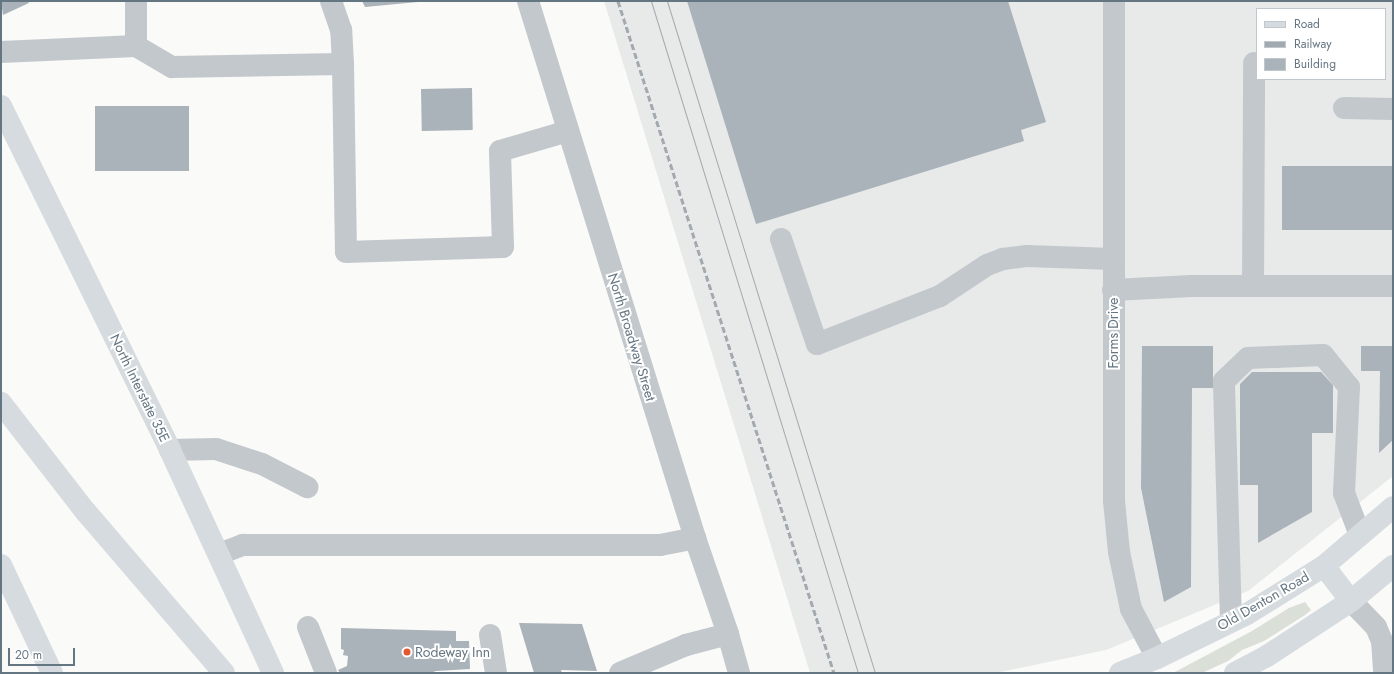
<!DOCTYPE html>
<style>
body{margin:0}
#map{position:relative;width:1394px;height:674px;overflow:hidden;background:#fafaf8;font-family:Jost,sans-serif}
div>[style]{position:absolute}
.built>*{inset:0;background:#e8e9e9}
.green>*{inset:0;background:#dadfd7}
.building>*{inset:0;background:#aab3b9;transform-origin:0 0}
.minor>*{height:22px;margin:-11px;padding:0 11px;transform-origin:11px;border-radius:11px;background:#c3c8cc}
.major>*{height:22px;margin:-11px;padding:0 11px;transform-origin:11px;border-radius:11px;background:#d6dbdf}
.highway>*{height:22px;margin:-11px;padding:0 11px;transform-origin:11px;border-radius:11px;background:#d6dbdf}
.tram>*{height:1px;margin:-0.5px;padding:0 0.5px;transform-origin:0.5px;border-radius:0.5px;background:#a2aab0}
.rail>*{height:3px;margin-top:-1.5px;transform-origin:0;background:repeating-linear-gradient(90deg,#a2aab0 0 6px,transparent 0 9px)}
.dots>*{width:11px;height:11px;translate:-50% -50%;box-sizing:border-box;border:2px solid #fff;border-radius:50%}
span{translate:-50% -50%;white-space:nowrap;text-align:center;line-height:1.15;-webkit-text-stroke:4px #fff;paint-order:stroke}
.street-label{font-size:14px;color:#657683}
.poi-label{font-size:14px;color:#657683}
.left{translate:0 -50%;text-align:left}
.frame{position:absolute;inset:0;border:2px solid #657683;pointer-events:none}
.legend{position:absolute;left:1256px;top:8px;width:130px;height:72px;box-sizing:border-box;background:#fff;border:1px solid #c1c8cd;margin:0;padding:5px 7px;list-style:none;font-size:12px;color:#657683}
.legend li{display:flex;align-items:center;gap:8px;height:20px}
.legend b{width:20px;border:1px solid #c1c8cd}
.scale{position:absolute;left:8px;top:648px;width:67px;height:18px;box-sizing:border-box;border:2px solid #657683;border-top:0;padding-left:5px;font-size:12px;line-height:14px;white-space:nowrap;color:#657683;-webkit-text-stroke:3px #fff;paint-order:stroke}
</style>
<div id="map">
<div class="built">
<div style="clip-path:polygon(evenodd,604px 1px,1393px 1px,1393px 476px,1248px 591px,1106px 650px,995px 673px,810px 673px,604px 1px,1257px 9px,1385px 9px,1385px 79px,1257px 79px,1257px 9px)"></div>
</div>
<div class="green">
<div style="clip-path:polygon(1305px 602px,1311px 610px,1305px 615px,1264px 641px,1242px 650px,1228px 661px,1202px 673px,1173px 673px,1252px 631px,1289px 608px)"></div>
</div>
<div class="building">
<div style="clip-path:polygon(1px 1px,28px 1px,29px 3px,3px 15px)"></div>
<div style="clip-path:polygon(362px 1px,418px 1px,418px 2px,365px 7px)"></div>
<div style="clip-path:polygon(687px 1px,1008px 1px,1046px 122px,1021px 130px,1024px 141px,756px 224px)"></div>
<div style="left:472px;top:88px;width:42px;height:51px;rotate:89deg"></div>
<div style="left:95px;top:106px;width:94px;height:65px"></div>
<div style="left:1282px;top:166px;width:111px;height:64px"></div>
<div style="clip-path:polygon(1142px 346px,1213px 346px,1213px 388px,1192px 388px,1191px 587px,1164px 602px,1141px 488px)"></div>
<div style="clip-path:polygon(1361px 346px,1393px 346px,1393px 440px,1379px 453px,1380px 371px,1361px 371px)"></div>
<div style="clip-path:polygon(1252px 372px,1321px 372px,1333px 385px,1333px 433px,1312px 433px,1312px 512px,1258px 543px,1258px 485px,1240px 485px,1240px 384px)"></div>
<div style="clip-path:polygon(519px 623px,582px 624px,597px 671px,561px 670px,562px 673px,534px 673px)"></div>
<div style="clip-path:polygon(341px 628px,456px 631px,456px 641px,469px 641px,470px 669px,436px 671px,430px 673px,340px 673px,338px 670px,347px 666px,348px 656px,343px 655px,344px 650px,341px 649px)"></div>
</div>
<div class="minor">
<div style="left:528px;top:1px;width:562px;rotate:72.72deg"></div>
<div style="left:695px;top:538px;width:102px;rotate:71deg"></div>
<div style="left:728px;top:634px;width:41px;rotate:74.2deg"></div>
<div style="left:1114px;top:1px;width:500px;rotate:90deg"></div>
<div style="left:1114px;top:501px;width:51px;rotate:84.4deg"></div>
<div style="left:1119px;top:552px;width:58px;rotate:78.1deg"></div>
<div style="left:1131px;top:609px;width:55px;rotate:62deg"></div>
<div style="left:136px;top:46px;width:45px;rotate:-90deg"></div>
<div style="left:1px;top:52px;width:135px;rotate:-2.5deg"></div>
<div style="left:136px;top:46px;width:42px;rotate:30.3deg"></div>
<div style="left:172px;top:67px;width:171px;rotate:-1deg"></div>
<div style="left:343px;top:64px;width:34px;rotate:-93deg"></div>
<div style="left:341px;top:30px;width:31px;rotate:-109deg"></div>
<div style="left:343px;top:64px;width:188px;rotate:89.1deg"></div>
<div style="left:346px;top:252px;width:157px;rotate:-1.8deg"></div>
<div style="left:503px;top:247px;width:96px;rotate:-91.8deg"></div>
<div style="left:500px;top:151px;width:71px;rotate:-16.4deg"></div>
<div style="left:1344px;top:108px;width:49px;rotate:1.2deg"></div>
<div style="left:781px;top:239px;width:111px;rotate:71.1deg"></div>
<div style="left:817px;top:344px;width:132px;rotate:-21.3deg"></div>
<div style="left:940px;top:296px;width:56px;rotate:-33.4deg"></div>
<div style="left:987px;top:265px;width:17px;rotate:-21deg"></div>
<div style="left:1003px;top:259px;width:23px;rotate:-7deg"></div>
<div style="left:1026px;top:256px;width:87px;rotate:2deg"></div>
<div style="left:1253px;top:286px;width:223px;rotate:-89.7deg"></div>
<div style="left:1113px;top:290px;width:79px;rotate:-2.9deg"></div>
<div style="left:1192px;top:286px;width:201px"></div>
<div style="left:170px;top:450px;width:46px;rotate:-1.2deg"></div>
<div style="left:216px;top:449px;width:48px;rotate:18.1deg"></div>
<div style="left:262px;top:464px;width:51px;rotate:27.1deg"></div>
<div style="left:219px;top:554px;width:26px;rotate:-21deg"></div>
<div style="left:243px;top:545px;width:417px"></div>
<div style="left:660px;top:545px;width:36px;rotate:-11deg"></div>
<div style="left:1351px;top:601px;width:36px;rotate:46deg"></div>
<div style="left:1376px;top:627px;width:15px;rotate:67deg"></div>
<div style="left:1382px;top:641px;width:32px;rotate:86deg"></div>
<div style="left:1231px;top:621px;width:240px;rotate:-91.7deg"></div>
<div style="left:1224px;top:381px;width:33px;rotate:-44deg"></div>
<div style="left:1248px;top:358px;width:75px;rotate:-2.3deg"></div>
<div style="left:1323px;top:355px;width:41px;rotate:50.9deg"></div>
<div style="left:1349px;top:387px;width:106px;rotate:92.7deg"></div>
<div style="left:1344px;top:493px;width:45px;rotate:69.1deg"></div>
<div style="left:308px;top:627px;width:49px;rotate:68.6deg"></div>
<div style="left:490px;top:635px;width:38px;rotate:81deg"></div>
<div style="left:620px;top:673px;width:72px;rotate:-23deg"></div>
<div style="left:686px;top:645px;width:43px;rotate:-14.7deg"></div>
</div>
<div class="major">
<div style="left:1px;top:106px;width:383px;rotate:63.8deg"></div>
<div style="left:170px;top:450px;width:246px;rotate:65.2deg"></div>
<div style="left:1324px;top:566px;width:44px;rotate:52.4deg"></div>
<div style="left:1120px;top:673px;width:40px;rotate:-22deg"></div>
<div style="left:1157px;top:658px;width:100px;rotate:-26.1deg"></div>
<div style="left:1247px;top:614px;width:91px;rotate:-31.9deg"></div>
<div style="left:1324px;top:566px;width:91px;rotate:-40.5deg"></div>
<div style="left:1235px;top:673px;width:36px;rotate:-28deg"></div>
<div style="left:1267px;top:656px;width:100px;rotate:-33.2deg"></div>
<div style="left:1351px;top:601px;width:55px;rotate:-39.8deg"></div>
</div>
<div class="highway">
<div style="left:1px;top:403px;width:138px;rotate:52.1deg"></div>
<div style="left:86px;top:512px;width:212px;rotate:49.4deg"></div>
<div style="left:1px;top:565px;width:119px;rotate:64.7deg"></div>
</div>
<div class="tram">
<div style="left:651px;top:1px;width:703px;rotate:72.88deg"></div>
<div style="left:667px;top:1px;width:703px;rotate:72.8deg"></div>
</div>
<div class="rail">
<div style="left:618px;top:1px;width:706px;rotate:72.18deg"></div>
</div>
<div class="dots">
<div style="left:407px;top:652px;background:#e4572e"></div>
</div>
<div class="street-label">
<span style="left:1113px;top:333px;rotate:-90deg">Forms Drive</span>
<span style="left:632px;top:337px;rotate:73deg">North Broadway Street</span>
<span style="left:140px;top:388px;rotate:64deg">North Interstate 35E</span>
<span style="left:1263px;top:601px;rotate:-30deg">Old Denton Road</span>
</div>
<div class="poi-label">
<span class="left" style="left:415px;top:652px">Rodeway Inn</span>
</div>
<div class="frame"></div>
<ul class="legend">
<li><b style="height:5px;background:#d6dbdf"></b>Road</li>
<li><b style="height:5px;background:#a2aab0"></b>Railway</li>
<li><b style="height:11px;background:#aab3b9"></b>Building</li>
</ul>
<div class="scale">20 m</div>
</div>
